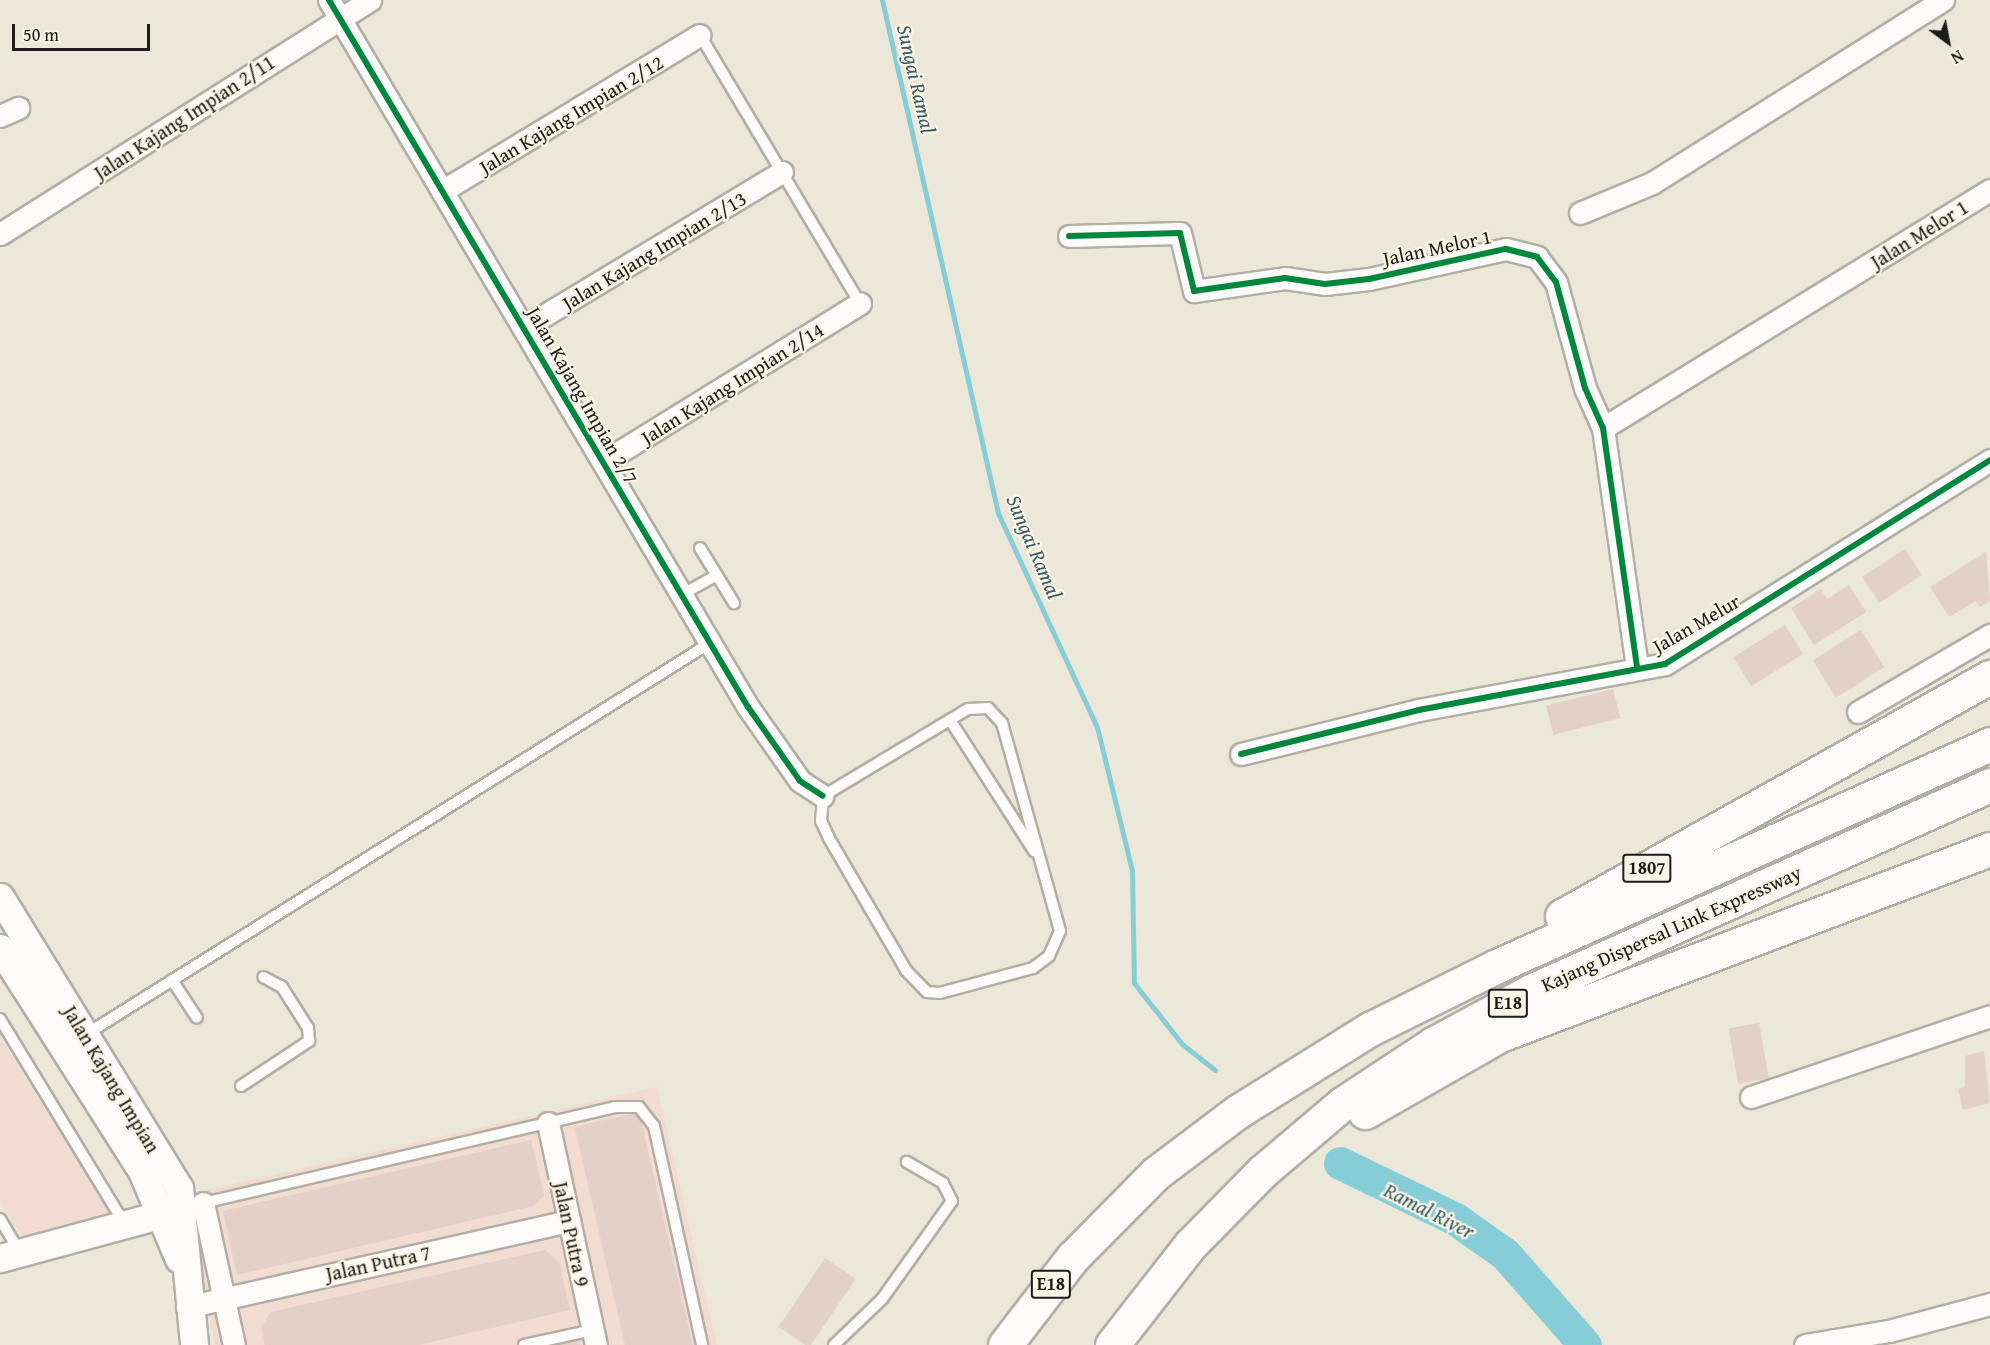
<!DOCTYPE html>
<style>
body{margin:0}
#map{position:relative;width:1990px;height:1345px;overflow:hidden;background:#ebe7d9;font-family:"Gentium Book Plus",serif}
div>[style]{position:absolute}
.built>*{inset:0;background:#f2dbd0}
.stream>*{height:5px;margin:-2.5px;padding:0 2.5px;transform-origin:2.5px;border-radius:2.5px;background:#86cdd8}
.river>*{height:33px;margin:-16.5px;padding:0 16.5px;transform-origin:16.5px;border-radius:16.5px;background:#86cdd8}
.building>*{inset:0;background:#e2d0c9;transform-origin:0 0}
.roads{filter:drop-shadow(2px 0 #b1afa6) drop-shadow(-2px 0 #b1afa6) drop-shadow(0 2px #b1afa6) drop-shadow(0 -2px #b1afa6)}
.service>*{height:10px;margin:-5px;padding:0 5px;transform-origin:5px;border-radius:5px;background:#fcfbf9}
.minor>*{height:21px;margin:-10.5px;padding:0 10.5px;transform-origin:10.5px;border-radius:10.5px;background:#fcfbf9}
.tertiary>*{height:27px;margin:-13.5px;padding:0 13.5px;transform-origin:13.5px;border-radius:13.5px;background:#fcfbf9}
.motorway>*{height:33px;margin:-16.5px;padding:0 16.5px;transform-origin:16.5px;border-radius:16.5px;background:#fcfbf9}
.cycleway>*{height:6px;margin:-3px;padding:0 3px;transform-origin:3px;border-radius:3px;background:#00873e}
span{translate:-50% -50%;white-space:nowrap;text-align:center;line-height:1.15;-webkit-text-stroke:4.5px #fcf5e5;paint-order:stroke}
.shield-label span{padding:2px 4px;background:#fcf5e5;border:2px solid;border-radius:4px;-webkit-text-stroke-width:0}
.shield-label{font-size:18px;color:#1c1c1c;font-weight:700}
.street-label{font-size:20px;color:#1c1c1c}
.water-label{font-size:21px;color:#355e67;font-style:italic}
.north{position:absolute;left:1918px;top:12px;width:60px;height:60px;-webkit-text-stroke:4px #fcf5e5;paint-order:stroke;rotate:148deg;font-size:16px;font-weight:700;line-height:24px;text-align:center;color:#1c1c1c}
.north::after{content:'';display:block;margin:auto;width:21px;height:27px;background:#1c1c1c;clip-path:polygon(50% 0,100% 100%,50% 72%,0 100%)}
.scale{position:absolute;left:12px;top:24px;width:138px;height:27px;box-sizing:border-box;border:3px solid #1c1c1c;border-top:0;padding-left:8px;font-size:18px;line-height:21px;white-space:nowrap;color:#1c1c1c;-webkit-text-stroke:4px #fcf5e5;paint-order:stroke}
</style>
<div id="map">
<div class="built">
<div style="clip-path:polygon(0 1037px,111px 1216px,25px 1241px,0 1201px)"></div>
<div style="clip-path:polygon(657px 1087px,717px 1345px,215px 1345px,193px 1236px,194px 1193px)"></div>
</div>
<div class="stream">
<div style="left:882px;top:0;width:526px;rotate:77.26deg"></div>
<div style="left:998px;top:513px;width:236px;rotate:65.2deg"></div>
<div style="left:1097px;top:727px;width:148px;rotate:76.3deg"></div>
<div style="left:1132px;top:871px;width:112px;rotate:89deg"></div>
<div style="left:1134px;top:983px;width:78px;rotate:51.8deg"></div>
<div style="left:1182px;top:1044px;width:42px;rotate:38.2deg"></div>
</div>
<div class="river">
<div style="left:1340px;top:1163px;width:127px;rotate:25.8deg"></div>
<div style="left:1454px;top:1218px;width:62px;rotate:35.2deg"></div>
<div style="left:1505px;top:1254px;width:121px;rotate:48.7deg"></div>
</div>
<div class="building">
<div style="left:1905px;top:549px;width:31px;height:51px;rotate:57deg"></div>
<div style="clip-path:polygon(1986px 552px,1990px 601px,1980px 607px,1976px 601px,1949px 617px,1930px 587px)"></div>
<div style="clip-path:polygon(1849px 585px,1866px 612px,1814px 645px,1791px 608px,1821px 589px,1827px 599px)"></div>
<div style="left:1785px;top:625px;width:34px;height:61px;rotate:58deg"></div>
<div style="left:1861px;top:630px;width:44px;height:57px;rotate:58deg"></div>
<div style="left:1613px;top:689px;width:30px;height:69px;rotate:76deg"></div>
<div style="left:1759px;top:1023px;width:56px;height:31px;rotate:80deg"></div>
<div style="clip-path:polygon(1984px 1051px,1990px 1103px,1963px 1110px,1958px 1089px,1965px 1087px,1965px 1056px)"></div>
<div style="left:639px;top:1112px;width:239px;height:66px;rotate:77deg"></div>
<div style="clip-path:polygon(531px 1140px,544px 1195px,534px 1206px,237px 1275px,223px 1211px)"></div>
<div style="clip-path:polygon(545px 1250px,559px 1262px,570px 1310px,418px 1345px,265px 1345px,261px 1327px,271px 1312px)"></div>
<div style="left:825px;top:1258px;width:37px;height:83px;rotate:34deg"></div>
<div style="clip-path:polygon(578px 1337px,580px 1345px,548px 1345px)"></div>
</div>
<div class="roads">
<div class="service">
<div style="left:700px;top:35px;width:312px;rotate:59.2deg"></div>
<div style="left:700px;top:548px;width:65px;rotate:58.3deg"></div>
<div style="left:681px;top:595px;width:41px;rotate:-29.1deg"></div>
<div style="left:988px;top:708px;width:21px;rotate:47deg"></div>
<div style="left:1002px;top:723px;width:216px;rotate:74.4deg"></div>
<div style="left:1060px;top:931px;width:27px;rotate:114deg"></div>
<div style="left:1049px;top:956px;width:20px;rotate:143deg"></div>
<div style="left:1033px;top:968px;width:96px;rotate:165deg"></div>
<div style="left:940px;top:993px;width:13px;rotate:-176deg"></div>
<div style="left:927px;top:992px;width:30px;rotate:-134deg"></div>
<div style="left:906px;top:970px;width:153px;rotate:-120.3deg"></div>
<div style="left:829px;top:838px;width:19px;rotate:-115deg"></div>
<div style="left:821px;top:821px;width:25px;rotate:-85deg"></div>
<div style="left:823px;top:796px;width:169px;rotate:-31deg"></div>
<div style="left:968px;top:709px;width:20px;rotate:-3deg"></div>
<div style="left:950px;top:720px;width:156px;rotate:57.3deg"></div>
<div style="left:172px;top:980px;width:45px;rotate:56.7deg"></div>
<div style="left:0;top:1019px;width:239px;rotate:58.7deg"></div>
<div style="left:85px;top:1035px;width:738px;rotate:-32.1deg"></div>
<div style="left:241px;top:1086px;width:82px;rotate:-33.5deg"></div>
<div style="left:309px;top:1041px;width:13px;rotate:-94deg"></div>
<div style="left:308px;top:1028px;width:49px;rotate:-122.4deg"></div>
<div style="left:282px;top:987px;width:21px;rotate:-152deg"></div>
<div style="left:203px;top:1203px;width:423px;rotate:-13.1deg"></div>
<div style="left:615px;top:1107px;width:24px"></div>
<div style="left:639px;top:1107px;width:24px;rotate:52deg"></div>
<div style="left:654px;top:1126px;width:224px;rotate:77.6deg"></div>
<div style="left:0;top:1219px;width:37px;rotate:59deg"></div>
<div style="left:524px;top:1345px;width:71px;rotate:-12.3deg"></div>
<div style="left:834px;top:1345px;width:66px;rotate:-43.8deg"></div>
<div style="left:882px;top:1299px;width:120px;rotate:-54.5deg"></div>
<div style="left:952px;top:1201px;width:20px;rotate:-117deg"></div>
<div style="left:943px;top:1183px;width:42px;rotate:-149.7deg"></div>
</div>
<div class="minor">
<div style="left:329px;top:0;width:822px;rotate:59.35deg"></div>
<div style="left:748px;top:707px;width:90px;rotate:54.9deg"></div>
<div style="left:800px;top:781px;width:27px;rotate:33deg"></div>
<div style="left:0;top:116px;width:20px;rotate:-24deg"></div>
<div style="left:442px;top:191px;width:301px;rotate:-31.2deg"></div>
<div style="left:1580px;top:213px;width:78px;rotate:-22.6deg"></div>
<div style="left:1652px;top:183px;width:344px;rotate:-32.2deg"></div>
<div style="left:0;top:234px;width:438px;rotate:-32.3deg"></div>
<div style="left:1069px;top:236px;width:111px;rotate:-1.5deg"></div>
<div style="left:1180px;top:233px;width:60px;rotate:76.4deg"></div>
<div style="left:1194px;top:291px;width:92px;rotate:-8.1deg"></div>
<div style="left:1285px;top:278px;width:40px;rotate:8.5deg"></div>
<div style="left:1325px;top:284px;width:44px;rotate:-6.5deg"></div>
<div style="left:1369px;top:279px;width:140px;rotate:-12.4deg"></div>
<div style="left:1506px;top:249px;width:32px;rotate:14deg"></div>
<div style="left:1537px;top:257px;width:31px;rotate:53deg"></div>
<div style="left:1556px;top:282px;width:110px;rotate:74.7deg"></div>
<div style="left:1585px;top:388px;width:44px;rotate:65.8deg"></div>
<div style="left:1603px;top:428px;width:242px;rotate:81.9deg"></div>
<div style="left:525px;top:327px;width:300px;rotate:-31.1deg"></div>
<div style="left:1603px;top:428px;width:454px;rotate:-31.6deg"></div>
<div style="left:603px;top:462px;width:302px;rotate:-31.7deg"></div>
<div style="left:1858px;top:712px;width:153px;rotate:-30.3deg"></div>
<div style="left:1241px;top:754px;width:183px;rotate:-13.9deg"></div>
<div style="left:1419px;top:710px;width:250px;rotate:-10.6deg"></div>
<div style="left:1665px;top:664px;width:384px;rotate:-32.1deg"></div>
<div style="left:1751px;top:1097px;width:252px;rotate:-18.7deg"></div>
<div style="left:548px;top:1123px;width:227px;rotate:77.8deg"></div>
<div style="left:203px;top:1203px;width:145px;rotate:77.7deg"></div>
<div style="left:187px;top:1307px;width:392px;rotate:-12.7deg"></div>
<div style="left:1805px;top:1345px;width:85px;rotate:-9.5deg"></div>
<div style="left:1889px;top:1331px;width:105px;rotate:-15deg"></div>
</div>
<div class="tertiary">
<div style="left:0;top:897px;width:342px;rotate:58.4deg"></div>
<div style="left:179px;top:1188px;width:158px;rotate:84.5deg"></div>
<div style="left:0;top:948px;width:264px;rotate:57.5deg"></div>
<div style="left:142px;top:1171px;width:95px;rotate:67.2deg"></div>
<div style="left:0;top:1258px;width:184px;rotate:-15.1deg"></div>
</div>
<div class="motorway">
<div style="left:1562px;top:916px;width:490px;rotate:-29.2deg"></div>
<div style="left:1365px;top:1112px;width:155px;rotate:-29.7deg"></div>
<div style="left:1500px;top:1035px;width:524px;rotate:-20.79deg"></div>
<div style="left:1005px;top:1345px;width:110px;rotate:-52.4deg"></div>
<div style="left:1072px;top:1258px;width:118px;rotate:-45.3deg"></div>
<div style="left:1155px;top:1174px;width:103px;rotate:-37.1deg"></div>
<div style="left:1237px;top:1112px;width:157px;rotate:-32deg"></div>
<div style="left:1370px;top:1029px;width:142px;rotate:-26.4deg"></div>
<div style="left:1497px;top:966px;width:541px;rotate:-24.24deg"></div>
<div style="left:1112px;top:1345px;width:127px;rotate:-52deg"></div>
<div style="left:1190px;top:1245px;width:104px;rotate:-45.4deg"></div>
<div style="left:1263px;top:1171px;width:104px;rotate:-40.3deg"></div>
<div style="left:1342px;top:1104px;width:109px;rotate:-33.4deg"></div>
<div style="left:1433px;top:1044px;width:114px;rotate:-28.4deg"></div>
<div style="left:1533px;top:990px;width:501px;rotate:-24.16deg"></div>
</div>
</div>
<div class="cycleway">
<div style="left:329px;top:0;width:822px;rotate:59.35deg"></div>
<div style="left:748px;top:707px;width:90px;rotate:54.9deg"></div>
<div style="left:800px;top:781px;width:27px;rotate:33deg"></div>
<div style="left:1069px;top:236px;width:111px;rotate:-1.5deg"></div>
<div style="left:1180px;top:233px;width:60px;rotate:76.4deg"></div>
<div style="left:1194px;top:291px;width:92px;rotate:-8.1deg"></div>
<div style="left:1285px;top:278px;width:40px;rotate:8.5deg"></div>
<div style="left:1325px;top:284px;width:44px;rotate:-6.5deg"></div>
<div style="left:1369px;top:279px;width:140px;rotate:-12.4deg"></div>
<div style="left:1506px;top:249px;width:32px;rotate:14deg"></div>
<div style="left:1537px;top:257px;width:31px;rotate:53deg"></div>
<div style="left:1556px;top:282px;width:110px;rotate:74.7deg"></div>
<div style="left:1585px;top:388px;width:44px;rotate:65.8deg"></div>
<div style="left:1603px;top:428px;width:242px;rotate:81.9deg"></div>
<div style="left:1241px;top:754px;width:183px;rotate:-13.9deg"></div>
<div style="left:1419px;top:710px;width:250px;rotate:-10.6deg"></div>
<div style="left:1665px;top:664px;width:384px;rotate:-32.1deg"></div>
</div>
<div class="shield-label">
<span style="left:1647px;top:868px">1807</span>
<span style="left:1508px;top:1003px">E18</span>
<span style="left:1051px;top:1284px">E18</span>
</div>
<div class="street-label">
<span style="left:571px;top:114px;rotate:-31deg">Jalan Kajang Impian 2/12</span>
<span style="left:184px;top:117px;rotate:-33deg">Jalan Kajang Impian 2/11</span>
<span style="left:1919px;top:234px;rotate:-32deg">Jalan Melor 1</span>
<span style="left:1437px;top:247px;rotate:-12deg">Jalan Melor 1</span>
<span style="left:654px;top:250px;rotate:-31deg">Jalan Kajang Impian 2/13</span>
<span style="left:732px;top:383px;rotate:-32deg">Jalan Kajang Impian 2/14</span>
<span style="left:583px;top:395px;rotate:60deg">Jalan Kajang Impian 2/7</span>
<span style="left:1696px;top:623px;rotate:-30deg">Jalan Melur</span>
<span style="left:1671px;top:928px;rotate:-24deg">Kajang Dispersal Link Expressway</span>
<span style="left:112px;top:1079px;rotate:59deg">Jalan Kajang Impian</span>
<span style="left:572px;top:1234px;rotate:78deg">Jalan Putra 9</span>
<span style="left:378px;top:1263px;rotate:-12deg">Jalan Putra 7</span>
</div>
<div class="water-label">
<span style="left:916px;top:79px;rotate:77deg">Sungai Ramal</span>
<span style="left:1034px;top:547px;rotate:67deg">Sungai Ramal</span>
<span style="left:1429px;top:1211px;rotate:27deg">Ramal River</span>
</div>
<div class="north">N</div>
<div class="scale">50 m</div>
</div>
